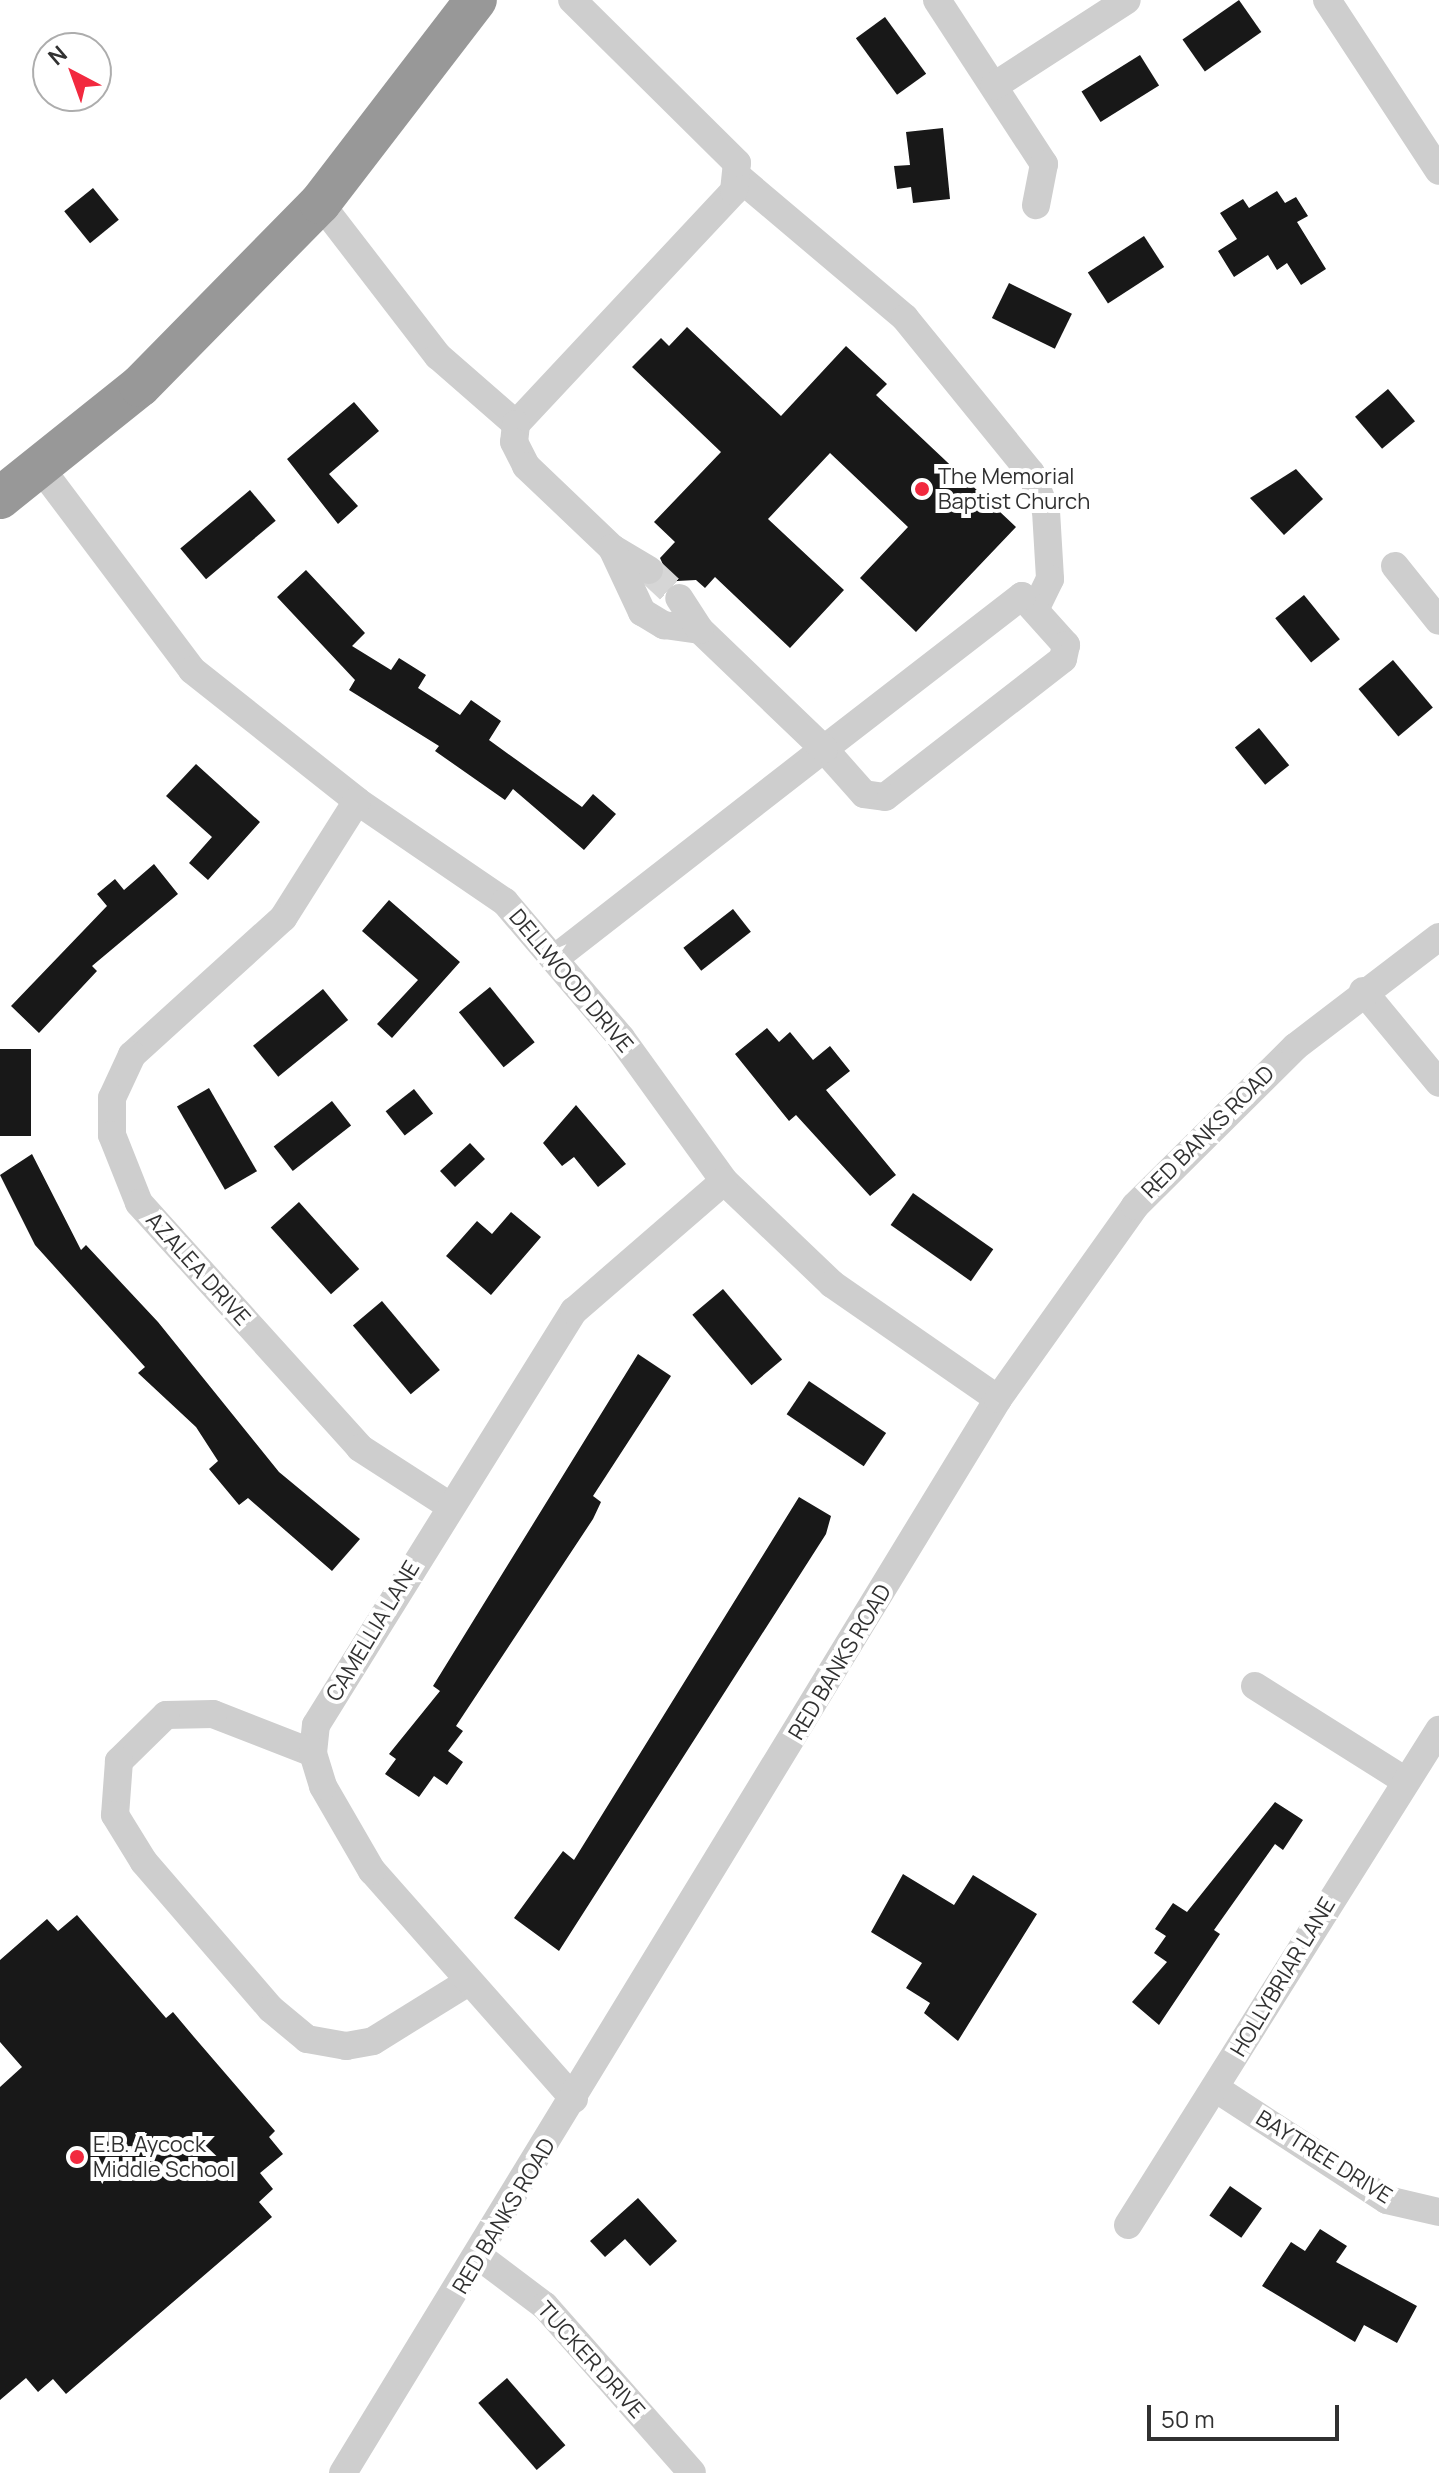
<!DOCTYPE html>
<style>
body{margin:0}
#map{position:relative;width:1439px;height:2473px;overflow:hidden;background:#fff;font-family:Manrope,sans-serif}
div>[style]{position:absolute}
.building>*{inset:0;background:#181818;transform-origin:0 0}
.minor-tunnel>*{height:28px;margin-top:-14px;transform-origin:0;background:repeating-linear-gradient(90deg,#d6d6d6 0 28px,transparent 0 42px)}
.minor>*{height:28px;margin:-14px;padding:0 14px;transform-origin:14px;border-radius:14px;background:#cecece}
.highway>*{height:42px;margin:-21px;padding:0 21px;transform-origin:21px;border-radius:21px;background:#989898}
.dots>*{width:22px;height:22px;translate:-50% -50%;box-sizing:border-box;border:4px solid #fff;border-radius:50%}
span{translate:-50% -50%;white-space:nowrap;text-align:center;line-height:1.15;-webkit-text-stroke:8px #fff;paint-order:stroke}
.poi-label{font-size:22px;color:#313131}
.left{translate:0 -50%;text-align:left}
.street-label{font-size:22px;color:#313131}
.north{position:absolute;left:32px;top:32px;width:80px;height:80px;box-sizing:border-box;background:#fff;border:2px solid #adadad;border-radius:50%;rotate:319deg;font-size:22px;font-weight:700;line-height:32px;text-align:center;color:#313131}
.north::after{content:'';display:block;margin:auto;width:28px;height:36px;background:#f2293f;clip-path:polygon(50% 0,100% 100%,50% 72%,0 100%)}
.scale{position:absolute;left:1147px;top:2405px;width:192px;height:36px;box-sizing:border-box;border:4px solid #313131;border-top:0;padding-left:10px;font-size:24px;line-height:28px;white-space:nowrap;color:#313131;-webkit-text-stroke:6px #fff;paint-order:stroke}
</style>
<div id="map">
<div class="building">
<div style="left:1239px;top:0;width:39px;height:69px;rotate:55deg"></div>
<div style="left:885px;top:17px;width:70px;height:36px;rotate:54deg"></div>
<div style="left:1140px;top:55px;width:36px;height:69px;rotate:58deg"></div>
<div style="clip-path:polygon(943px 128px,950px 199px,913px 203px,911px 187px,897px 189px,894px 166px,910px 165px,906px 132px)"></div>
<div style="left:93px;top:188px;width:41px;height:37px;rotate:51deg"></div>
<div style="clip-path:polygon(1277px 191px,1285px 203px,1296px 197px,1308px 216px,1297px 222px,1326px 269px,1301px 285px,1287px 263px,1277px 270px,1268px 255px,1234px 277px,1218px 251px,1237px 239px,1220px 213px,1243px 199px,1249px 208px)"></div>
<div style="left:1144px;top:236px;width:37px;height:67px;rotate:57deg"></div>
<div style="left:1009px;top:283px;width:70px;height:39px;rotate:26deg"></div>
<div style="clip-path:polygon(687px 327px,781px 416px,846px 346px,887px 384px,876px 395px,1016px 527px,916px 632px,860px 578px,908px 527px,830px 453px,768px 519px,844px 590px,790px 648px,715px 577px,705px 588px,696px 580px,677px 581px,664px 591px,657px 585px,666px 571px,660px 558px,675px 542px,654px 522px,721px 452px,632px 367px,661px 338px,669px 346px)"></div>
<div style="left:1388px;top:389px;width:42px;height:43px;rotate:50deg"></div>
<div style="clip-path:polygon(354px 402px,379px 431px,329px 474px,358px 506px,338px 524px,287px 459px)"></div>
<div style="clip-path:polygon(1296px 469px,1323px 499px,1284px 535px,1250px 498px)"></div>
<div style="left:250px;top:490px;width:40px;height:91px;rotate:50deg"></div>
<div style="clip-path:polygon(306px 570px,365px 633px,352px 646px,391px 670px,399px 658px,426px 675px,418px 688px,460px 715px,471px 700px,501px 721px,489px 740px,582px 807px,593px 794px,616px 814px,584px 850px,513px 789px,505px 800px,435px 751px,439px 746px,349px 690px,355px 680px,277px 597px)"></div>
<div style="left:1304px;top:595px;width:57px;height:37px;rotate:51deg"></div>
<div style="left:1393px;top:660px;width:62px;height:45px;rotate:50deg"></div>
<div style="left:1259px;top:728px;width:48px;height:31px;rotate:51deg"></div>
<div style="clip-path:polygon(196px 764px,260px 822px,208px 880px,189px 863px,212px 837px,166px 796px)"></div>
<div style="clip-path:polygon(154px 864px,178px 894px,92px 966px,97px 971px,39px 1033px,11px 1006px,107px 906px,97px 894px,115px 879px,124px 890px)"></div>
<div style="clip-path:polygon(389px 900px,460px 962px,392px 1038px,377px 1024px,418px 980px,362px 931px)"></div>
<div style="left:733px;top:909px;width:29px;height:63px;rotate:52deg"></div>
<div style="left:490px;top:987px;width:71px;height:40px;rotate:51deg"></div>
<div style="left:323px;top:989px;width:40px;height:90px;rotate:51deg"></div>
<div style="clip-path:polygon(767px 1028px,779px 1042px,790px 1032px,813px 1060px,830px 1046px,850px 1071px,826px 1090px,896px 1175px,870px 1196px,796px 1115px,789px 1121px,735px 1054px)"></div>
<div style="left:0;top:1049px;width:31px;height:87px"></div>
<div style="left:209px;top:1088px;width:96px;height:37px;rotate:60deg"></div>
<div style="left:414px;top:1089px;width:31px;height:36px;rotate:52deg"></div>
<div style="left:332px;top:1101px;width:31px;height:74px;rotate:52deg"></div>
<div style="clip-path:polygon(576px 1105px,626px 1164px,598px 1187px,574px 1157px,562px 1166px,543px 1143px)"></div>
<div style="left:470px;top:1143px;width:22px;height:41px;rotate:47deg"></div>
<div style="clip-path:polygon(32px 1154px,81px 1250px,86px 1245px,158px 1322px,279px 1472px,360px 1539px,332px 1571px,248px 1498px,239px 1505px,209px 1469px,218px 1461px,196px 1427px,138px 1373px,145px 1367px,35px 1245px,0 1175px)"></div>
<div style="left:913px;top:1193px;width:98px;height:39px;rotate:35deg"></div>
<div style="left:299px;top:1202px;width:90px;height:38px;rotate:48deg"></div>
<div style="clip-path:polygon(511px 1212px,541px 1237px,491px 1295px,446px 1256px,477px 1221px,492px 1234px)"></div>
<div style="left:723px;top:1289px;width:92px;height:40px;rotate:50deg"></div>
<div style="left:382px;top:1301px;width:90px;height:38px;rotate:50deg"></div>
<div style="clip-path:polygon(638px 1354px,671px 1376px,593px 1496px,601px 1502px,593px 1519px,456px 1726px,463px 1731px,448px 1751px,463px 1762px,447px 1785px,434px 1776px,419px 1797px,385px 1774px,396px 1759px,389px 1754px,440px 1691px,433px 1686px)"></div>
<div style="left:809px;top:1381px;width:93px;height:40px;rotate:34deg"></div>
<div style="clip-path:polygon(799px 1497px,831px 1516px,826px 1534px,559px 1951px,514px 1918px,563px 1851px,574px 1860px)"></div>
<div style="clip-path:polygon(1275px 1802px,1303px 1820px,1283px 1850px,1275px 1844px,1214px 1930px,1220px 1934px,1159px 2025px,1132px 2002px,1167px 1962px,1154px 1953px,1166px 1936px,1155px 1929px,1173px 1903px,1187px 1912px)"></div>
<div style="clip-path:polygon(903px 1874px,954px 1905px,973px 1875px,1037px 1914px,958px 2041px,924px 2013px,930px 2003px,906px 1988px,922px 1963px,871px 1932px)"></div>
<div style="clip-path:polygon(77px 1915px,166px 2018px,173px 2012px,194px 2037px,275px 2131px,269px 2137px,283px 2154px,260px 2173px,273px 2189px,259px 2202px,272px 2217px,66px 2394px,53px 2379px,38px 2392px,26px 2378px,0 2400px,0 2087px,22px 2067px,0 2042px,0 1960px,47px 1919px,58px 1931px)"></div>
<div style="left:1230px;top:2186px;width:39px;height:36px;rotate:35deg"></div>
<div style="clip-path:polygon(638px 2198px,677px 2241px,650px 2266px,625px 2239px,605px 2257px,590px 2241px)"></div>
<div style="clip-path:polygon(1320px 2229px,1347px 2246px,1336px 2262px,1417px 2306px,1397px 2343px,1364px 2325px,1355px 2342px,1262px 2286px,1291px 2242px,1305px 2251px)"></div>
<div style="left:507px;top:2378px;width:89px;height:38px;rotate:49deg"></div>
</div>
<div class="minor-tunnel">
<div style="left:649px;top:570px;width:41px;rotate:43deg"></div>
</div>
<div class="minor">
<div style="left:937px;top:0;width:196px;rotate:56.9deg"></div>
<div style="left:1044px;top:164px;width:42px;rotate:101deg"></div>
<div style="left:1327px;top:0;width:204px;rotate:56.8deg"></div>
<div style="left:994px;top:86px;width:158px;rotate:-32.9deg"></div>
<div style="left:736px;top:175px;width:221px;rotate:40.2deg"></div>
<div style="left:905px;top:318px;width:200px;rotate:50.9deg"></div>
<div style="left:1031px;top:473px;width:41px;rotate:68.5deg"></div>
<div style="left:1046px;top:511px;width:68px;rotate:86.6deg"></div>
<div style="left:1050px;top:579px;width:32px;rotate:116deg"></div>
<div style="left:320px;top:203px;width:193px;rotate:52.4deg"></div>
<div style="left:438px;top:356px;width:103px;rotate:41.1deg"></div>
<div style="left:516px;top:424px;width:319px;rotate:-46.9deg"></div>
<div style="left:734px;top:191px;width:28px;rotate:-84deg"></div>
<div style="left:737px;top:163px;width:232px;rotate:-135.3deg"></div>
<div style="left:516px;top:424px;width:18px;rotate:96deg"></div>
<div style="left:514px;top:442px;width:27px;rotate:63deg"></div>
<div style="left:526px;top:466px;width:119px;rotate:43.6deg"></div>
<div style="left:612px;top:548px;width:43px;rotate:30.7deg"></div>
<div style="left:39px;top:466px;width:255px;rotate:53.1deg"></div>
<div style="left:192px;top:670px;width:211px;rotate:38.4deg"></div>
<div style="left:357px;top:801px;width:179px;rotate:34.3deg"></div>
<div style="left:505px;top:902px;width:179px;rotate:49.5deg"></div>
<div style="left:621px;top:1038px;width:176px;rotate:54.2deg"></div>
<div style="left:724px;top:1181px;width:149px;rotate:43.6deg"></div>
<div style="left:832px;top:1284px;width:202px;rotate:34.7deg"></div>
<div style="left:612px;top:548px;width:71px;rotate:64.9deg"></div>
<div style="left:642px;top:612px;width:26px;rotate:31deg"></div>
<div style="left:664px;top:625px;width:36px;rotate:8deg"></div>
<div style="left:1395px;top:566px;width:70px;rotate:51.3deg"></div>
<div style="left:1022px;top:596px;width:66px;rotate:48.1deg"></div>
<div style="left:1066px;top:645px;width:14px;rotate:102deg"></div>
<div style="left:1063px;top:659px;width:225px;rotate:142.2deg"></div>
<div style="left:885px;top:797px;width:21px;rotate:-172deg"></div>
<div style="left:864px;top:794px;width:60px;rotate:-131.6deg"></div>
<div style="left:824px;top:749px;width:250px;rotate:-37.7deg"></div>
<div style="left:357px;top:801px;width:138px;rotate:122.3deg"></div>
<div style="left:283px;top:918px;width:204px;rotate:137.8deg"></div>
<div style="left:132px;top:1055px;width:47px;rotate:114.9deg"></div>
<div style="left:112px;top:1098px;width:37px;rotate:90deg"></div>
<div style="left:112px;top:1135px;width:73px;rotate:68.3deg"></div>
<div style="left:139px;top:1203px;width:330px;rotate:47.9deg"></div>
<div style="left:360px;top:1448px;width:107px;rotate:32.8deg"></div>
<div style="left:554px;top:959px;width:342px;rotate:-37.9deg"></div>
<div style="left:824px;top:749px;width:172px;rotate:-136.2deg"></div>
<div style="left:700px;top:630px;width:38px;rotate:-123deg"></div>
<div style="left:1363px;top:991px;width:119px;rotate:50.4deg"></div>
<div style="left:1255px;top:1686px;width:176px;rotate:32.2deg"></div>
<div style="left:313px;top:1753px;width:107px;rotate:-158.7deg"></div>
<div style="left:213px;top:1714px;width:47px;rotate:178.8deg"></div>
<div style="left:166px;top:1715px;width:66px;rotate:135.6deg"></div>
<div style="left:119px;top:1761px;width:54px;rotate:94.2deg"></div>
<div style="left:115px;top:1815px;width:55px;rotate:58.3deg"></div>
<div style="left:144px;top:1862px;width:194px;rotate:49.2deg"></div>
<div style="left:271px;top:2009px;width:47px;rotate:39.8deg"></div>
<div style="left:307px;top:2039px;width:40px;rotate:10deg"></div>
<div style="left:346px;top:2046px;width:27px;rotate:-10deg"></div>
<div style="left:373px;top:2041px;width:112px;rotate:-31.8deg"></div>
<div style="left:1215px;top:2088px;width:205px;rotate:33.1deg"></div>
<div style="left:1387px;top:2200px;width:53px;rotate:13deg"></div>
<div style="left:574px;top:2099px;width:305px;rotate:-131.5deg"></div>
<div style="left:372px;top:1871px;width:98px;rotate:-120deg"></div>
<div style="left:323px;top:1786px;width:34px;rotate:-107deg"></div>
<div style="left:313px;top:1753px;width:28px;rotate:-84deg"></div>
<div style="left:316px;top:1725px;width:488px;rotate:-58.1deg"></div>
<div style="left:574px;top:1311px;width:198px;rotate:-40.9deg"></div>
<div style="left:1128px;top:2225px;width:585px;rotate:-57.86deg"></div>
<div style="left:480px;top:2257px;width:81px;rotate:37deg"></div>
<div style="left:545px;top:2306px;width:222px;rotate:48.6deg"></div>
<div style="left:343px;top:2473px;width:1258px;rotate:-58.62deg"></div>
<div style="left:998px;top:1399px;width:237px;rotate:-54.6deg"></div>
<div style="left:1135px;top:1206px;width:226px;rotate:-44.8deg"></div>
<div style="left:1295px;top:1047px;width:181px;rotate:-37.4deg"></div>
</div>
<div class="highway">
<div style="left:0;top:498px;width:179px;rotate:-38.7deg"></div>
<div style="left:140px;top:386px;width:257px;rotate:-45.5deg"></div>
<div style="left:320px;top:203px;width:256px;rotate:-52.5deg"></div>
</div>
<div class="dots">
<div style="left:922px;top:489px;background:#f2293f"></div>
<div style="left:77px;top:2157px;background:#f2293f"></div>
</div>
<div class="poi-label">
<span class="left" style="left:938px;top:489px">The Memorial<br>Baptist Church</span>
<span class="left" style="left:93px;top:2157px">E.B. Aycock<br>Middle School</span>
</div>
<div class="street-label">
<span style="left:571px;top:981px;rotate:50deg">DELLWOOD DRIVE</span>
<span style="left:1208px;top:1132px;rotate:-45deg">RED BANKS ROAD</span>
<span style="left:198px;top:1269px;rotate:48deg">AZALEA DRIVE</span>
<span style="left:373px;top:1631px;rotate:-59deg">CAMELLIA LANE</span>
<span style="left:840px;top:1662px;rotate:-59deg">RED BANKS ROAD</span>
<span style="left:1283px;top:1977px;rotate:-59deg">HOLLYBRIAR LANE</span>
<span style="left:1324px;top:2157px;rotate:32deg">BAYTREE DRIVE</span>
<span style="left:504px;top:2216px;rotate:-59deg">RED BANKS ROAD</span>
<span style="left:591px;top:2360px;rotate:48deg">TUCKER DRIVE</span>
</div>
<div class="north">N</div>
<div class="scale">50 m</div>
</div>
